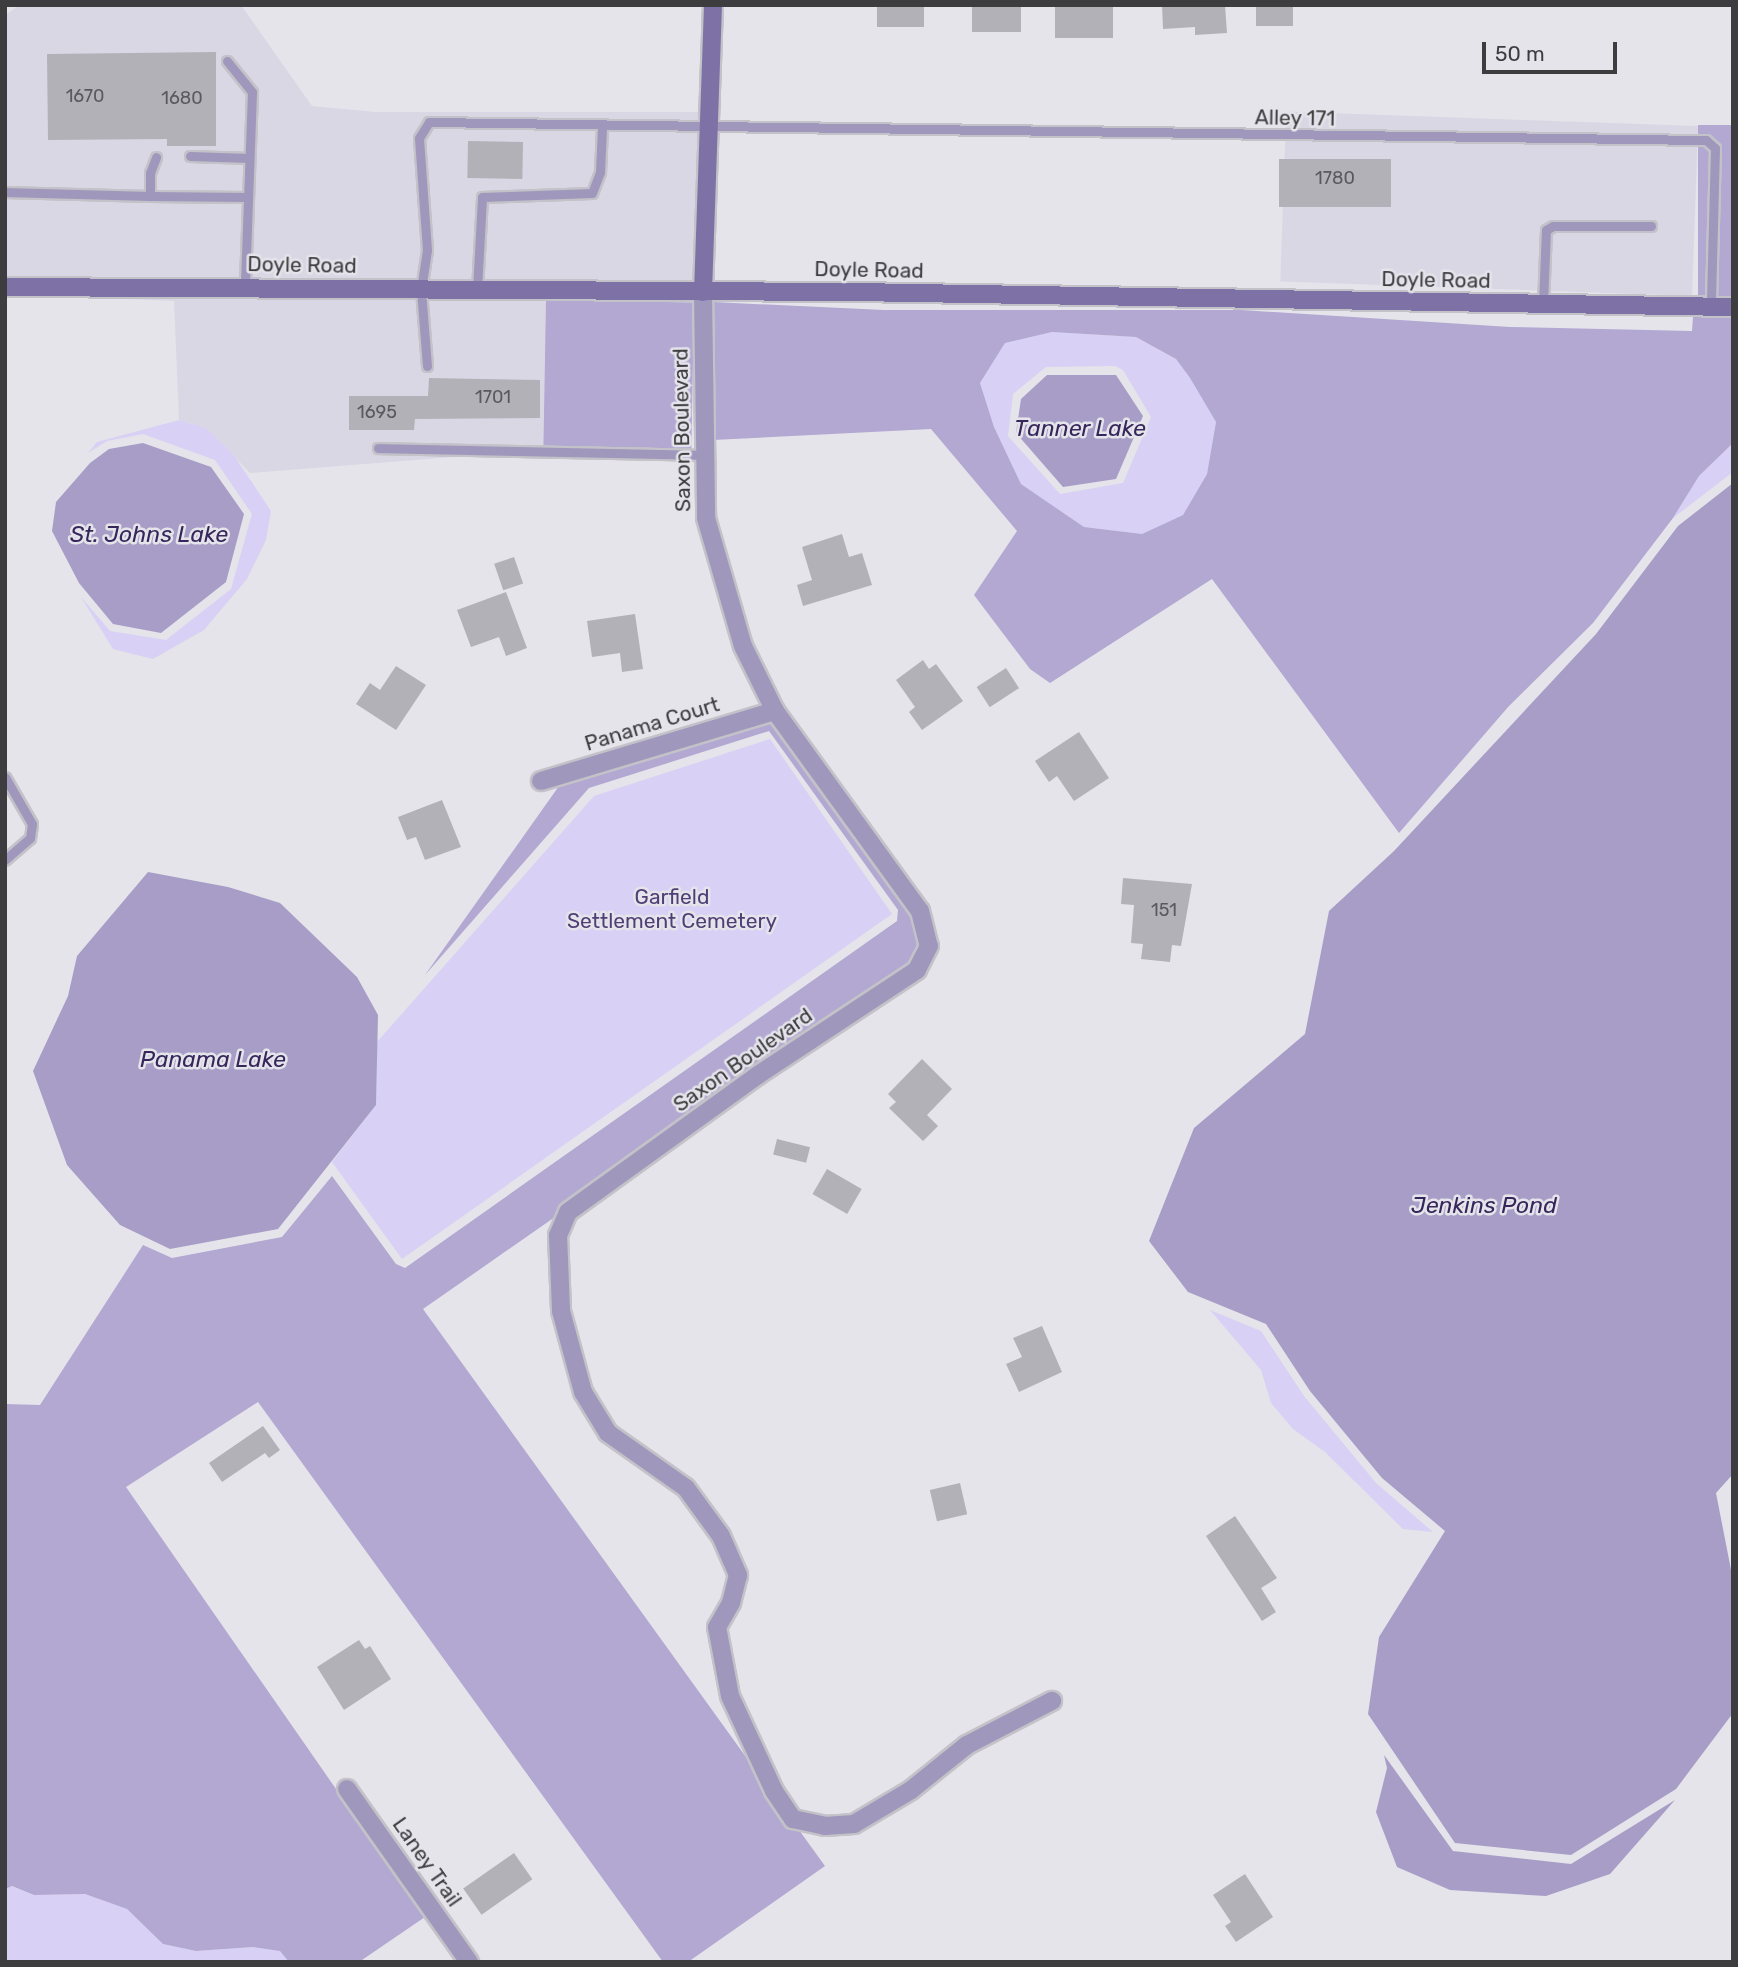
<!DOCTYPE html>
<style>
body{margin:0}
#map{position:relative;width:1738px;height:1967px;overflow:hidden;background:#e5e4ea;font-family:Rubik,sans-serif}
div>[style]{position:absolute}
.built>*{inset:0;background:#dad7e5;transform-origin:0 0}
.green>*{inset:0;background:#d8d0f5}
.forest>*{inset:0;background:#b2a8d2;transform-origin:0 0}
.water>*{inset:0;background:#a79dc7}
.building>*{inset:0;background:#b2b1b7;transform-origin:0 0}
.roads{filter:drop-shadow(2px 0 #c3c2c8) drop-shadow(-2px 0 #c3c2c8) drop-shadow(0 2px #c3c2c8) drop-shadow(0 -2px #c3c2c8)}
.service>*{height:9px;margin:-4.5px;padding:0 4.5px;transform-origin:4.5px;border-radius:4.5px;background:#a097bc}
.minor>*{height:18px;margin:-9px;padding:0 9px;transform-origin:9px;border-radius:9px;background:#a097bc}
.secondary>*{height:18px;margin:-9px;padding:0 9px;transform-origin:9px;border-radius:9px;background:#7e71a6}
span{translate:-50% -50%;white-space:nowrap;text-align:center;line-height:1.15;-webkit-text-stroke:5px #e5e4ea;paint-order:stroke}
.number-label{font-size:18px;color:#5a595d}
.number-label span{-webkit-text-stroke-width:0}
.street-label{font-size:21px;color:#3d3c3f}
.park-label{font-size:21px;color:#503f77}
.water-label{font-size:23px;color:#37265b;font-style:italic}
.frame{position:absolute;inset:0;border:7px solid #3d3c3f;pointer-events:none}
.scale{position:absolute;left:1482px;top:42px;width:135px;height:32px;box-sizing:border-box;border:4px solid #3d3c3f;border-top:0;padding-left:9px;font-size:21px;line-height:24px;white-space:nowrap;color:#3d3c3f;-webkit-text-stroke:5px #e5e4ea;paint-order:stroke}
</style>
<div id="map">
<div class="built">
<div style="clip-path:polygon(20px 5px,241px 5px,312px 106px,376px 112px,703px 112px,694px 282px,5px 277px,5px 15px)"></div>
<div style="left:1698px;top:126px;width:170px;height:412px;rotate:92deg"></div>
<div style="clip-path:polygon(61px 296px,546px 300px,553px 449px,250px 473px,206px 428px,179px 420px,174px 301px)"></div>
</div>
<div class="green">
<div style="clip-path:polygon(evenodd,1052px 332px,1136px 337px,1176px 359px,1190px 378px,1216px 422px,1207px 474px,1183px 515px,1142px 534px,1084px 527px,1021px 484px,994px 427px,980px 383px,1005px 343px,1052px 332px,1115px 366px,1123px 370px,1151px 417px,1123px 483px,1060px 494px,1008px 436px,1013px 394px,1046px 367px,1115px 366px)"></div>
<div style="clip-path:polygon(179px 420px,206px 428px,233px 454px,271px 511px,266px 540px,247px 579px,204px 630px,153px 659px,113px 649px,81px 597px,110px 631px,166px 640px,231px 589px,252px 514px,215px 460px,143px 434px,107px 441px,88px 453px,97px 442px)"></div>
<div style="clip-path:polygon(1733px 443px,1733px 472px,1673px 518px,1699px 476px)"></div>
<div style="clip-path:polygon(770px 739px,892px 914px,402px 1259px,332px 1162px,376px 1105px,377px 1042px,594px 796px)"></div>
<div style="clip-path:polygon(1210px 1310px,1261px 1331px,1304px 1396px,1376px 1483px,1433px 1532px,1403px 1529px,1325px 1452px,1293px 1429px,1271px 1403px,1261px 1370px)"></div>
<div style="clip-path:polygon(11px 1886px,34px 1895px,85px 1894px,127px 1909px,163px 1944px,196px 1951px,253px 1947px,281px 1951px,289px 1962px,5px 1962px,5px 1889px)"></div>
</div>
<div class="forest">
<div style="left:1733px;top:125px;width:172px;height:35px;rotate:90deg"></div>
<div style="left:546px;top:300px;width:148px;height:149px;rotate:1deg"></div>
<div style="clip-path:polygon(evenodd,713px 302px,884px 310px,1241px 310px,1510px 327px,1692px 331px,1693px 316px,1733px 317px,1733px 443px,1699px 476px,1673px 518px,1593px 623px,1509px 706px,1399px 833px,1212px 579px,1050px 683px,1030px 669px,974px 595px,1017px 531px,931px 429px,713px 440px,713px 302px,1052px 332px,1136px 337px,1176px 359px,1190px 378px,1216px 422px,1207px 474px,1183px 515px,1142px 534px,1084px 527px,1021px 484px,994px 427px,980px 383px,1005px 343px,1052px 332px)"></div>
<div style="clip-path:polygon(771px 723px,911px 915px,919px 944px,910px 962px,752px 1067px,562px 1204px,555px 1217px,423px 1309px,751px 1764px,786px 1824px,799px 1830px,825px 1866px,688px 1962px,663px 1962px,258px 1402px,126px 1487px,425px 1917px,359px 1962px,289px 1962px,280px 1951px,253px 1947px,196px 1951px,163px 1944px,127px 1909px,85px 1894px,34px 1895px,12px 1886px,5px 1889px,5px 1404px,40px 1405px,143px 1245px,172px 1258px,282px 1237px,332px 1176px,396px 1264px,405px 1268px,897px 921px,898px 910px,769px 731px,589px 788px,425px 975px,559px 786px)"></div>
</div>
<div class="water">
<div style="clip-path:polygon(1047px 375px,1116px 375px,1143px 416px,1116px 479px,1063px 487px,1016px 433px,1021px 399px)"></div>
<div style="clip-path:polygon(143px 443px,211px 467px,244px 514px,226px 582px,161px 633px,113px 624px,79px 583px,52px 531px,56px 502px,90px 463px,109px 449px)"></div>
<div style="clip-path:polygon(1733px 483px,1733px 1474px,1716px 1493px,1733px 1580px,1733px 1713px,1676px 1789px,1571px 1855px,1455px 1843px,1368px 1714px,1379px 1637px,1445px 1531px,1382px 1478px,1310px 1391px,1266px 1324px,1188px 1292px,1149px 1241px,1194px 1128px,1305px 1034px,1329px 911px,1394px 851px,1596px 634px,1678px 526px)"></div>
<div style="clip-path:polygon(148px 872px,228px 887px,280px 903px,357px 977px,378px 1015px,376px 1105px,278px 1229px,170px 1249px,120px 1225px,67px 1165px,33px 1071px,68px 996px,77px 956px)"></div>
<div style="clip-path:polygon(1384px 1755px,1453px 1851px,1571px 1864px,1675px 1800px,1610px 1874px,1546px 1896px,1450px 1890px,1397px 1867px,1376px 1812px,1387px 1768px)"></div>
</div>
<div class="building">
<div style="left:877px;top:5px;width:47px;height:22px"></div>
<div style="left:972px;top:5px;width:49px;height:27px"></div>
<div style="left:1055px;top:5px;width:58px;height:33px"></div>
<div style="clip-path:polygon(1162px 5px,1225px 5px,1227px 33px,1195px 35px,1195px 27px,1163px 29px)"></div>
<div style="left:1256px;top:5px;width:37px;height:21px"></div>
<div style="clip-path:polygon(216px 52px,216px 146px,167px 146px,167px 139px,48px 140px,47px 54px)"></div>
<div style="left:468px;top:141px;width:55px;height:37px;rotate:1deg"></div>
<div style="left:1279px;top:159px;width:112px;height:48px"></div>
<div style="clip-path:polygon(429px 378px,540px 380px,540px 418px,415px 419px,414px 430px,349px 430px,349px 396px,428px 396px)"></div>
<div style="clip-path:polygon(842px 534px,849px 557px,862px 553px,872px 585px,803px 606px,797px 585px,812px 580px,802px 547px)"></div>
<div style="left:514px;top:557px;width:28px;height:21px;rotate:71deg"></div>
<div style="clip-path:polygon(506px 592px,527px 648px,506px 656px,499px 637px,471px 647px,457px 610px)"></div>
<div style="clip-path:polygon(635px 614px,643px 669px,622px 672px,620px 653px,592px 657px,587px 621px)"></div>
<div style="clip-path:polygon(923px 660px,929px 669px,936px 664px,963px 701px,922px 730px,909px 712px,915px 707px,896px 680px)"></div>
<div style="clip-path:polygon(396px 666px,426px 685px,396px 730px,356px 704px,370px 683px,380px 690px)"></div>
<div style="left:1006px;top:668px;width:24px;height:35px;rotate:57deg"></div>
<div style="clip-path:polygon(1079px 732px,1109px 778px,1074px 801px,1057px 776px,1049px 782px,1035px 761px)"></div>
<div style="clip-path:polygon(442px 800px,461px 847px,425px 860px,416px 837px,407px 840px,398px 817px)"></div>
<div style="clip-path:polygon(1123px 878px,1192px 884px,1181px 946px,1172px 945px,1170px 962px,1141px 959px,1143px 944px,1131px 943px,1134px 905px,1121px 904px)"></div>
<div style="clip-path:polygon(922px 1059px,952px 1089px,927px 1115px,938px 1126px,923px 1141px,889px 1108px,896px 1102px,888px 1094px)"></div>
<div style="left:777px;top:1139px;width:34px;height:16px;rotate:14deg"></div>
<div style="left:827px;top:1169px;width:40px;height:29px;rotate:30deg"></div>
<div style="clip-path:polygon(1042px 1326px,1062px 1372px,1019px 1392px,1006px 1364px,1022px 1357px,1013px 1338px)"></div>
<div style="clip-path:polygon(263px 1426px,280px 1450px,269px 1458px,265px 1453px,222px 1482px,209px 1463px)"></div>
<div style="left:960px;top:1483px;width:32px;height:31px;rotate:77deg"></div>
<div style="clip-path:polygon(1235px 1516px,1277px 1578px,1261px 1588px,1276px 1612px,1262px 1621px,1206px 1536px)"></div>
<div style="clip-path:polygon(359px 1640px,365px 1649px,370px 1646px,391px 1679px,344px 1710px,317px 1667px)"></div>
<div style="left:514px;top:1853px;width:32px;height:62px;rotate:55deg"></div>
<div style="clip-path:polygon(1245px 1874px,1273px 1917px,1236px 1942px,1225px 1926px,1231px 1922px,1213px 1895px)"></div>
</div>
<div class="roads">
<div class="service">
<div style="left:227px;top:61px;width:40px;rotate:51deg"></div>
<div style="left:252px;top:92px;width:195px;rotate:92.1deg"></div>
<div style="left:190px;top:156px;width:59px;rotate:1.9deg"></div>
<div style="left:5px;top:192px;width:145px;rotate:1.6deg"></div>
<div style="left:150px;top:196px;width:23px;rotate:-90deg"></div>
<div style="left:150px;top:173px;width:17px;rotate:-69deg"></div>
<div style="left:150px;top:196px;width:97px;rotate:0.6deg"></div>
<div style="left:477px;top:290px;width:93px;rotate:-86.9deg"></div>
<div style="left:482px;top:197px;width:110px;rotate:-2.1deg"></div>
<div style="left:592px;top:193px;width:22px;rotate:-69deg"></div>
<div style="left:600px;top:172px;width:44px;rotate:-87.4deg"></div>
<div style="left:1543px;top:304px;width:74px;rotate:-87.7deg"></div>
<div style="left:1546px;top:230px;width:8px;rotate:-30deg"></div>
<div style="left:1553px;top:226px;width:98px"></div>
<div style="left:427px;top:366px;width:76px;rotate:-94.5deg"></div>
<div style="left:421px;top:290px;width:40px;rotate:-81.5deg"></div>
<div style="left:427px;top:250px;width:112px;rotate:-94.1deg"></div>
<div style="left:419px;top:138px;width:19px;rotate:-58deg"></div>
<div style="left:429px;top:122px;width:1277px;rotate:0.81deg"></div>
<div style="left:1706px;top:140px;width:12px;rotate:42deg"></div>
<div style="left:1715px;top:148px;width:158px;rotate:91.5deg"></div>
<div style="left:378px;top:448px;width:325px;rotate:1.2deg"></div>
<div style="left:5px;top:777px;width:54px;rotate:60.1deg"></div>
<div style="left:32px;top:824px;width:14px;rotate:98deg"></div>
<div style="left:30px;top:838px;width:33px;rotate:139deg"></div>
</div>
<div class="minor">
<div style="left:703px;top:292px;width:226px;rotate:89.2deg"></div>
<div style="left:706px;top:518px;width:133px;rotate:73.9deg"></div>
<div style="left:743px;top:646px;width:72px;rotate:63.8deg"></div>
<div style="left:775px;top:711px;width:247px;rotate:54.1deg"></div>
<div style="left:920px;top:911px;width:36px;rotate:76deg"></div>
<div style="left:929px;top:946px;width:27px;rotate:117deg"></div>
<div style="left:917px;top:970px;width:191px;rotate:146.6deg"></div>
<div style="left:758px;top:1075px;width:234px;rotate:144.2deg"></div>
<div style="left:568px;top:1212px;width:25px;rotate:113deg"></div>
<div style="left:558px;top:1235px;width:76px;rotate:87.7deg"></div>
<div style="left:561px;top:1311px;width:84px;rotate:74.8deg"></div>
<div style="left:583px;top:1392px;width:48px;rotate:58.6deg"></div>
<div style="left:608px;top:1433px;width:95px;rotate:35.2deg"></div>
<div style="left:686px;top:1488px;width:59px;rotate:53.9deg"></div>
<div style="left:721px;top:1536px;width:43px;rotate:66.4deg"></div>
<div style="left:738px;top:1575px;width:29px;rotate:104deg"></div>
<div style="left:731px;top:1603px;width:28px;rotate:120deg"></div>
<div style="left:717px;top:1627px;width:70px;rotate:79.3deg"></div>
<div style="left:730px;top:1696px;width:105px;rotate:65.1deg"></div>
<div style="left:774px;top:1791px;width:34px;rotate:56deg"></div>
<div style="left:793px;top:1819px;width:33px;rotate:12deg"></div>
<div style="left:825px;top:1826px;width:29px;rotate:-4deg"></div>
<div style="left:854px;top:1824px;width:66px;rotate:-30.8deg"></div>
<div style="left:911px;top:1790px;width:72px;rotate:-38.8deg"></div>
<div style="left:967px;top:1745px;width:96px;rotate:-27.4deg"></div>
<div style="left:541px;top:781px;width:244px;rotate:-16.7deg"></div>
<div style="left:347px;top:1789px;width:212px;rotate:54.8deg"></div>
</div>
<div class="secondary">
<div style="left:5px;top:287px;width:850px;rotate:0.34deg"></div>
<div style="left:855px;top:292px;width:878px;rotate:0.98deg"></div>
<div style="left:703px;top:292px;width:287px;rotate:-88deg"></div>
</div>
</div>
<div class="number-label">
<span style="left:85px;top:96px">1670</span>
<span style="left:182px;top:98px">1680</span>
<span style="left:1335px;top:178px">1780</span>
<span style="left:493px;top:397px">1701</span>
<span style="left:377px;top:412px">1695</span>
<span style="left:1164px;top:910px">151</span>
</div>
<div class="street-label">
<span style="left:1295px;top:118px;rotate:1deg">Alley 171</span>
<span style="left:302px;top:265px;rotate:1deg">Doyle Road</span>
<span style="left:869px;top:270px;rotate:1deg">Doyle Road</span>
<span style="left:1436px;top:280px;rotate:1deg">Doyle Road</span>
<span style="left:682px;top:430px;rotate:-91deg">Saxon Boulevard</span>
<span style="left:652px;top:724px;rotate:-17deg">Panama Court</span>
<span style="left:743px;top:1060px;rotate:-35deg">Saxon Boulevard</span>
<span style="left:427px;top:1862px;rotate:55deg">Laney Trail</span>
</div>
<div class="park-label">
<span style="left:672px;top:909px">Garfield<br>Settlement Cemetery</span>
</div>
<div class="water-label">
<span style="left:1080px;top:428px">Tanner Lake</span>
<span style="left:149px;top:534px">St. Johns Lake</span>
<span style="left:213px;top:1059px">Panama Lake</span>
<span style="left:1484px;top:1205px">Jenkins Pond</span>
</div>
<div class="frame"></div>
<div class="scale">50 m</div>
</div>
